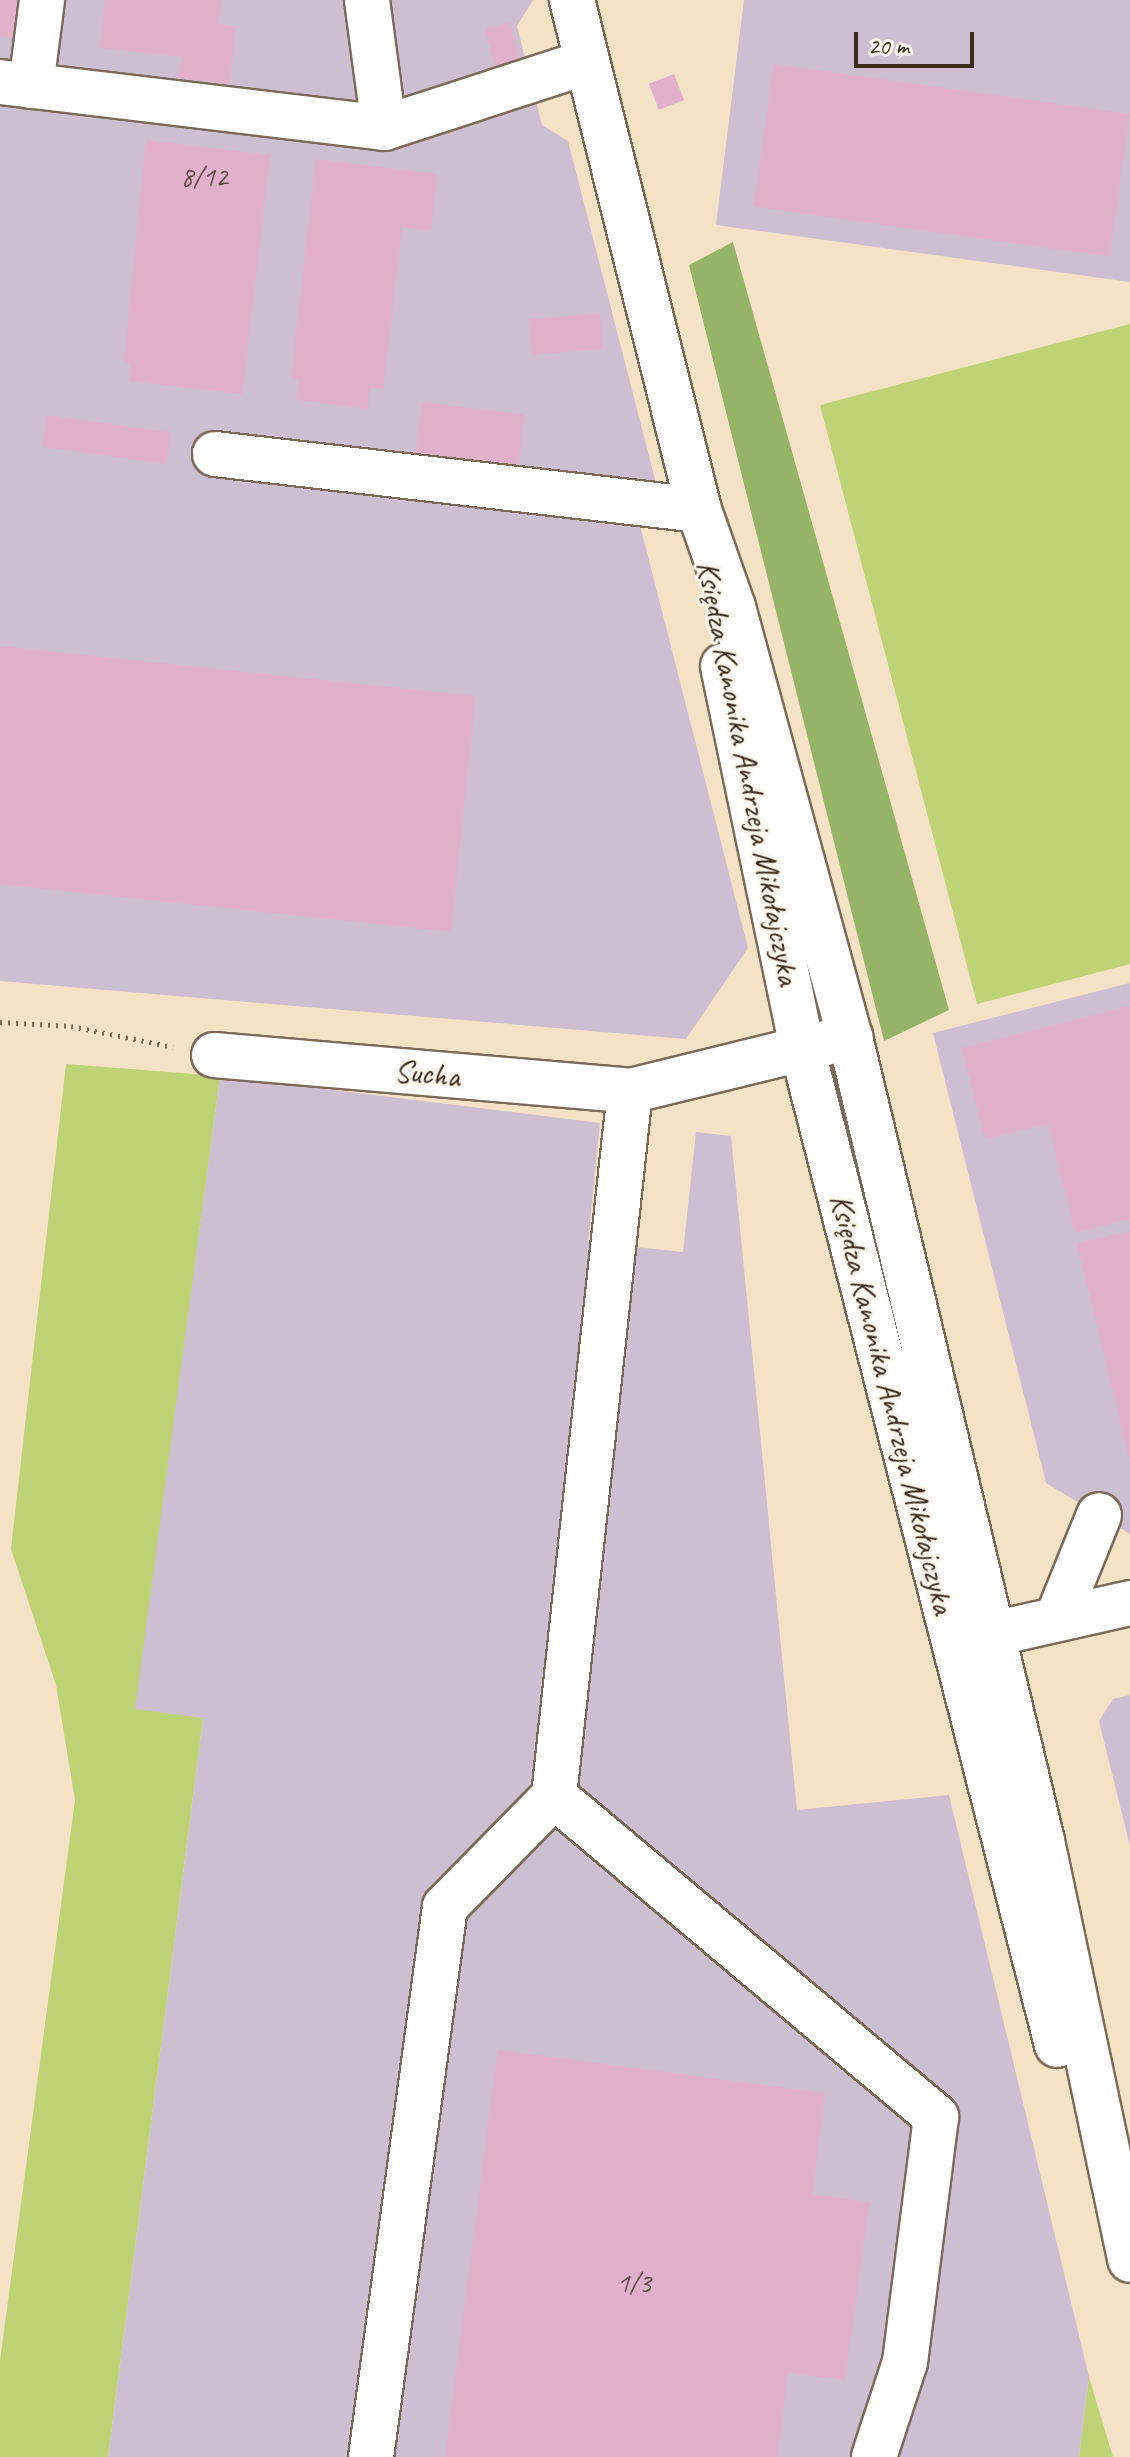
<!DOCTYPE html>
<meta charset="utf-8">
<style>
body{margin:0}
#map{position:relative;width:1130px;height:2457px;overflow:hidden;background:#f4e2c7;font-family:Caveat,sans-serif}
div>[style]{position:absolute}
.industrial>*{inset:0;background:#cebed1}
.green>*{inset:0;background:#bed276}
.forest>*{inset:0;background:#96b467}
.building>*{inset:0;background:#e1b0cb;transform-origin:0 0}
.path>*{height:5px;margin-top:-2.5px;transform-origin:0;background:repeating-linear-gradient(90deg,#7c6a59 0 2px,transparent 0 8px)}
.roads{filter:drop-shadow(2px 0 #7c6a59) drop-shadow(-2px 0 #7c6a59) drop-shadow(0 2px #7c6a59) drop-shadow(0 -2px #7c6a59)}
.minor>*{height:44px;margin:-22px;padding:0 22px;transform-origin:22px;border-radius:22px;background:#fff}
.major>*{height:44px;margin:-22px;padding:0 22px;transform-origin:22px;border-radius:22px;background:#fff}
span{translate:-50% -50%;white-space:nowrap;text-align:center;line-height:1.15;-webkit-text-stroke:6px #fbf7ec;paint-order:stroke}
.number-label{font-size:28px;color:#644c49}
.number-label span{-webkit-text-stroke-width:0}
.street-label{font-size:32px;color:#3b2a1e}
.scale{position:absolute;left:854px;top:32px;width:120px;height:36px;box-sizing:border-box;border:4px solid #3b2a1e;border-top:0;padding-left:10px;font-size:24px;line-height:28px;white-space:nowrap;color:#3b2a1e;-webkit-text-stroke:6px #fbf7ec;paint-order:stroke}
</style>
<div id="map">
<div class="industrial">
<div style="clip-path:polygon(0 0,533px 0,517px 26px,542px 125px,568px 141px,657px 487px,630px 486px,748px 948px,686px 1039px,0 981px)"></div>
<div style="clip-path:polygon(744px 0,1130px 0,1130px 282px,716px 225px)"></div>
<div style="clip-path:polygon(1130px 983px,1130px 1534px,1046px 1483px,933px 1033px)"></div>
<div style="clip-path:polygon(220px 1076px,600px 1123px,588px 1242px,683px 1252px,696px 1132px,731px 1136px,797px 1810px,949px 1795px,1089px 2377px,1079px 2457px,108px 2457px,203px 1718px,134px 1710px)"></div>
<div style="clip-path:polygon(1130px 1695px,1130px 1846px,1099px 1721px,1113px 1699px)"></div>
</div>
<div class="green">
<div style="clip-path:polygon(1130px 324px,1130px 964px,977px 1004px,820px 405px)"></div>
<div style="clip-path:polygon(66px 1064px,220px 1076px,135px 1709px,203px 1718px,108px 2457px,0 2457px,0 2361px,75px 1800px,56px 1685px,11px 1549px)"></div>
<div style="clip-path:polygon(1089px 2377px,1113px 2457px,1079px 2457px)"></div>
</div>
<div class="forest">
<div style="clip-path:polygon(733px 242px,949px 1010px,884px 1041px,689px 265px)"></div>
</div>
<div class="building">
<div style="clip-path:polygon(0 0,17px 0,13px 38px,0 36px)"></div>
<div style="clip-path:polygon(105px 0,221px 0,218px 24px,236px 26px,229px 84px,179px 78px,182px 57px,100px 48px)"></div>
<div style="left:510px;top:22px;width:47px;height:26px;rotate:75deg"></div>
<div style="left:774px;top:64px;width:359px;height:144px;rotate:8deg"></div>
<div style="left:674px;top:74px;width:28px;height:27px;rotate:69deg"></div>
<div style="clip-path:polygon(146px 140px,270px 155px,242px 394px,129px 381px,130px 363px,124px 362px)"></div>
<div style="clip-path:polygon(316px 159px,437px 174px,431px 231px,402px 227px,383px 389px,370px 388px,368px 409px,297px 400px,299px 380px,291px 379px)"></div>
<div style="left:600px;top:313px;width:36px;height:71px;rotate:85deg"></div>
<div style="left:422px;top:402px;width:103px;height:55px;rotate:7deg"></div>
<div style="left:47px;top:415px;width:125px;height:32px;rotate:8deg"></div>
<div style="left:0;top:646px;width:478px;height:237px;rotate:6deg"></div>
<div style="clip-path:polygon(1130px 1006px,1130px 1219px,1075px 1233px,1048px 1124px,985px 1139px,962px 1048px)"></div>
<div style="clip-path:polygon(1130px 1231px,1130px 1458px,1129px 1458px,1077px 1243px)"></div>
<div style="clip-path:polygon(498px 2050px,825px 2093px,812px 2194px,869px 2202px,845px 2380px,788px 2373px,777px 2457px,445px 2457px)"></div>
</div>
<div class="path">
<div style="left:0;top:1022px;width:71px;rotate:3.2deg"></div>
<div style="left:71px;top:1026px;width:104px;rotate:11.6deg"></div>
</div>
<div class="roads">
<div class="minor">
<div style="left:367px;top:0;width:129px;rotate:82.4deg"></div>
<div style="left:0;top:82px;width:387px;rotate:6.8deg"></div>
<div style="left:384px;top:128px;width:213px;rotate:-18deg"></div>
<div style="left:31px;top:86px;width:87px;rotate:-82.7deg"></div>
<div style="left:215px;top:454px;width:487px;rotate:6.6deg"></div>
<div style="left:214px;top:1055px;width:418px;rotate:4.9deg"></div>
<div style="left:630px;top:1091px;width:227px;rotate:-13.8deg"></div>
<div style="left:1057px;top:1619px;width:112px;rotate:-68deg"></div>
<div style="left:957px;top:1642px;width:177px;rotate:-12.7deg"></div>
<div style="left:554px;top:1796px;width:499px;rotate:40deg"></div>
<div style="left:936px;top:2117px;width:247px;rotate:97.2deg"></div>
<div style="left:905px;top:2362px;width:100px;rotate:108.1deg"></div>
<div style="left:371px;top:2457px;width:555px;rotate:-82.34deg"></div>
<div style="left:445px;top:1907px;width:156px;rotate:-45.5deg"></div>
<div style="left:554px;top:1796px;width:709px;rotate:-83.85deg"></div>
</div>
<div class="major">
<div style="left:572px;top:0;width:526px;rotate:76.02deg"></div>
<div style="left:699px;top:510px;width:103px;rotate:70.7deg"></div>
<div style="left:733px;top:607px;width:446px;rotate:74.8deg"></div>
<div style="left:850px;top:1037px;width:827px;rotate:76.57deg"></div>
<div style="left:1042px;top:1841px;width:428px;rotate:78.1deg"></div>
<div style="left:723px;top:666px;width:390px;rotate:78.3deg"></div>
<div style="left:802px;top:1048px;width:1029px;rotate:75.65deg"></div>
</div>
</div>
<div class="number-label">
<span style="left:204px;top:177px">8/12</span>
<span style="left:634px;top:2283px">1/3</span>
</div>
<div class="street-label">
<span style="left:748px;top:773px;rotate:79deg">Księdza Kanonika Andrzeja Mikołajczyka</span>
<span style="left:427px;top:1074px;rotate:5deg">Sucha</span>
<span style="left:892px;top:1404px;rotate:76deg">Księdza Kanonika Andrzeja Mikołajczyka</span>
</div>
<div class="scale">20 m</div>
</div>
